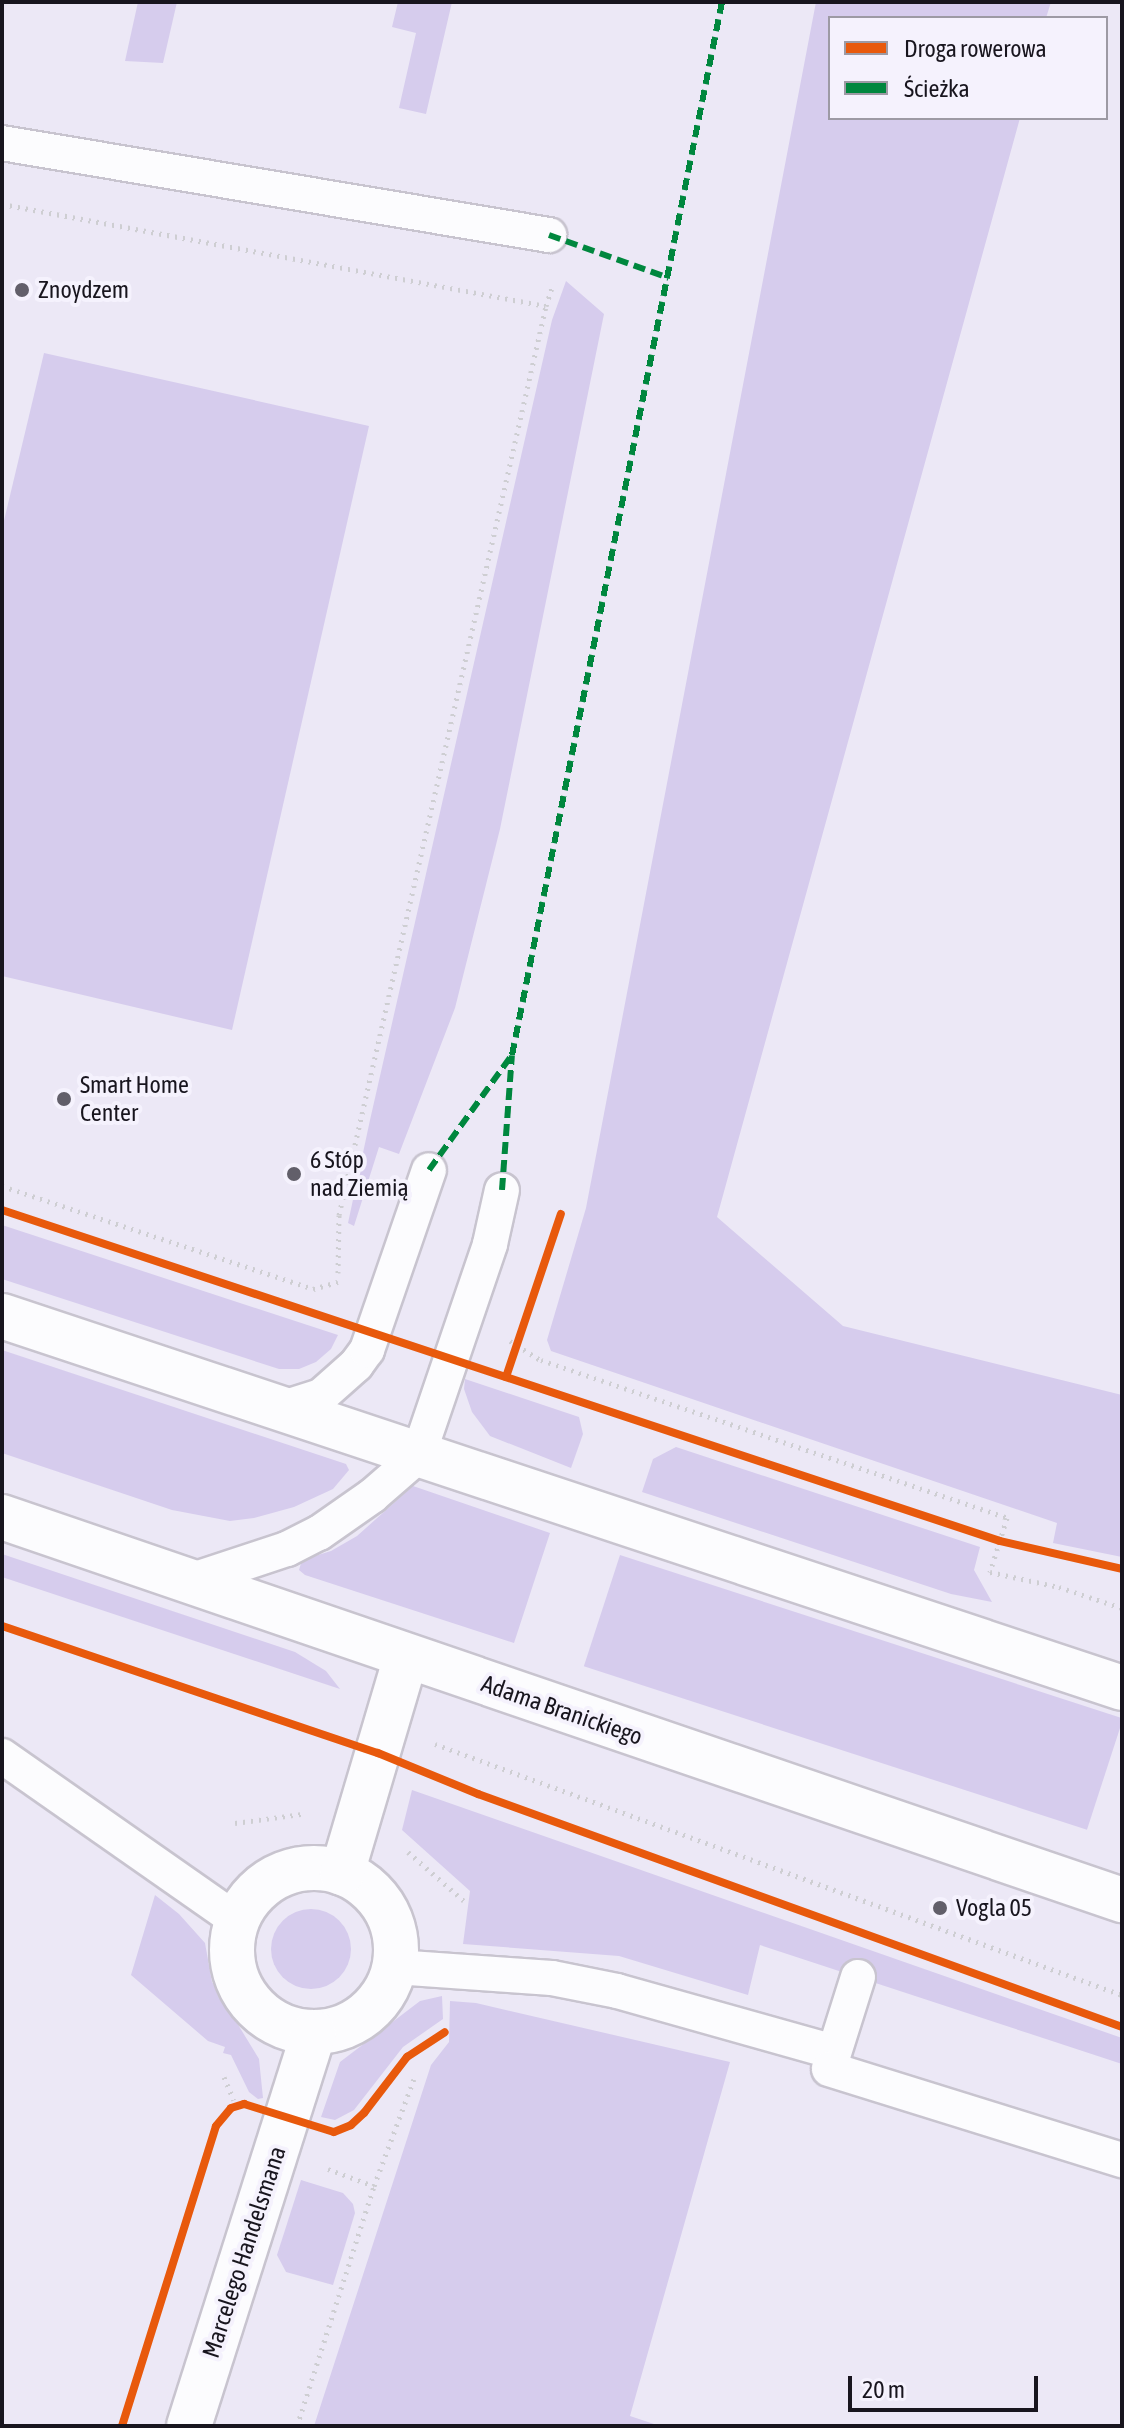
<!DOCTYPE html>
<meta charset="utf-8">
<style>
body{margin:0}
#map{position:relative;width:1124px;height:2428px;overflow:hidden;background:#ece8f6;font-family:"Asap Condensed",sans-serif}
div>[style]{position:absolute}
.green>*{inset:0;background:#d6cced;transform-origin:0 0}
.round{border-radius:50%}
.path>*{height:5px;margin-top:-2.5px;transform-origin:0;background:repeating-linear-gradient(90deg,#ceced2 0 2px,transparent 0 8px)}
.roads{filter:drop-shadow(2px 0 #c8c4cf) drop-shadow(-2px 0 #c8c4cf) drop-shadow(0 2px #c8c4cf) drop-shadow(0 -2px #c8c4cf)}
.service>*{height:34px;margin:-17px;padding:0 17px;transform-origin:17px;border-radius:17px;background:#fcfcfe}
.minor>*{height:44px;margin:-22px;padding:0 22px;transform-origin:22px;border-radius:22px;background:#fcfcfe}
.minor>.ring{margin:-22px;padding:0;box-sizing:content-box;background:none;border:44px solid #fcfcfe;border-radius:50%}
.secondary>*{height:44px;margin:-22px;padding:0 22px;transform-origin:22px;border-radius:22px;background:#fcfcfe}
.quiet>*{height:6px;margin-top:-3px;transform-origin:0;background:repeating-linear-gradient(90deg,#00873e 0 12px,transparent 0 18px)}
.cycleway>*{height:8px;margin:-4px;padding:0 4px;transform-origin:4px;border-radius:4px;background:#e8590c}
.dots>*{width:22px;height:22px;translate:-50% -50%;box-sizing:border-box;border:4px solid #f5f2fd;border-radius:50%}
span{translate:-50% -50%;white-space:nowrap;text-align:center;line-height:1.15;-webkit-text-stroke:8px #f5f2fd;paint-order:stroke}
.poi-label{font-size:24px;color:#18151e}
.left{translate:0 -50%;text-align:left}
.street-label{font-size:24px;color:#18151e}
.frame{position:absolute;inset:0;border:4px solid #18151e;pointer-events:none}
.legend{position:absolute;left:828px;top:16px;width:280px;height:104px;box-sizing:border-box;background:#f5f2fd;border:2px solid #9d9aa4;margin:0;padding:10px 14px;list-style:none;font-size:24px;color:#18151e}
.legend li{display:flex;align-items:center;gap:16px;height:40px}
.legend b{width:40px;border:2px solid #9d9aa4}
.scale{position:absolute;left:848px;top:2376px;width:190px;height:36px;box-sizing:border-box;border:4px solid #18151e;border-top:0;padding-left:10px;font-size:24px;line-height:28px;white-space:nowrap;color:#18151e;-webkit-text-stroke:6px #f5f2fd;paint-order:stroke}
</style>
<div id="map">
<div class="green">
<div style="clip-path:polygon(138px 2px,177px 2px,163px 63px,125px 61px)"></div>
<div style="clip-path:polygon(398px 2px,452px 2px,426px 114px,399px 108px,416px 33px,392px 27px)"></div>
<div style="clip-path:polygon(816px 2px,1051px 2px,1046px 18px,830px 18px,830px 118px,1020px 118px,717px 1217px,843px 1326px,1122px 1395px,1122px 1557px,1053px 1543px,1057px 1523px,551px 1351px,547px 1340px,586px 1208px)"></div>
<div style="clip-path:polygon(566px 281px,604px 314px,500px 829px,455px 1008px,399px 1154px,379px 1147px,354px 1226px,348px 1223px,370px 1120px,552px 320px)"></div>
<div style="clip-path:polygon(44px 353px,369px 426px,232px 1030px,2px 976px,2px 529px)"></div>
<div style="clip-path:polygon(2px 1225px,338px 1335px,331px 1349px,316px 1362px,299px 1369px,279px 1369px,2px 1279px)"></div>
<div style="clip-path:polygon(2px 1350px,346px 1464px,349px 1470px,333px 1489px,294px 1507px,254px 1518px,230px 1521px,172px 1510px,2px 1453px)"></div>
<div style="clip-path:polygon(465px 1379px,579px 1417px,583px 1434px,571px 1468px,490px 1436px,472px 1412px,464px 1389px)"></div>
<div style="clip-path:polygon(676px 1447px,980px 1547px,974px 1570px,992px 1602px,951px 1594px,642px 1492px,653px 1459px)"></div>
<div style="clip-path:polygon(413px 1486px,550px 1533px,514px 1643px,305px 1575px,299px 1570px,302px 1560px,331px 1551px,357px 1536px)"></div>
<div style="clip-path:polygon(2px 1554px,295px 1652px,326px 1671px,340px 1689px,2px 1577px)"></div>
<div style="left:620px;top:1555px;width:529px;height:117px;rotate:18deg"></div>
<div style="clip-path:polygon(412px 1790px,1122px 2038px,1122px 2064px,760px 1945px,748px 1995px,619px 1956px,463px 1944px,470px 1891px,402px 1830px)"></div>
<div style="clip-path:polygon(155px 1895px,179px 1914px,205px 1943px,212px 1982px,259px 2059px,263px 2098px,258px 2099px,249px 2092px,231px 2055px,223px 2053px,225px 2047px,208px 2041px,131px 1975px)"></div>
<div class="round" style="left:271px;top:1909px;width:80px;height:80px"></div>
<div style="clip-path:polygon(442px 1996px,443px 2019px,403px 2047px,354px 2110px,335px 2120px,321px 2117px,340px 2062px,420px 2001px)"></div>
<div style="clip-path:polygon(450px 2001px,476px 2003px,730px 2062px,630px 2416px,660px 2426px,314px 2426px,431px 2065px,449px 2042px)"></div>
<div style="clip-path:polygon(301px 2180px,343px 2193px,353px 2204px,355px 2213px,333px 2285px,286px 2272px,277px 2255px)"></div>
</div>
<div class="path">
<div style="left:2px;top:204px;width:553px;rotate:10.62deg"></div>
<div style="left:546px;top:306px;width:22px;rotate:-72deg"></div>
<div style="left:2px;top:1186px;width:328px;rotate:18.3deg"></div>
<div style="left:313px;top:1289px;width:26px;rotate:-16deg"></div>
<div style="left:338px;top:1273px;width:58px;rotate:-89deg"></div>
<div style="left:339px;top:1215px;width:932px;rotate:-77.17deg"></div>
<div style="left:510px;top:1341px;width:36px;rotate:32deg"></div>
<div style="left:541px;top:1360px;width:492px;rotate:18.7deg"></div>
<div style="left:1007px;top:1518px;width:57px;rotate:107.5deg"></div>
<div style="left:990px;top:1572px;width:71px;rotate:12.3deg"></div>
<div style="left:1059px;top:1587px;width:66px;rotate:18.4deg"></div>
<div style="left:435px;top:1744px;width:731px;rotate:20.07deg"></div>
<div style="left:235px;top:1823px;width:68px;rotate:-7.7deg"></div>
<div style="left:408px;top:1852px;width:74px;rotate:41.2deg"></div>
<div style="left:224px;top:2077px;width:25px;rotate:67deg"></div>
<div style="left:328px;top:2169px;width:49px;rotate:20.3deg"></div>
<div style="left:374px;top:2186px;width:114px;rotate:-69.5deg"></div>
<div style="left:297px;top:2426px;width:252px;rotate:-72.2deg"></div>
</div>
<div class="roads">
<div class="service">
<div style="left:2px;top:143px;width:555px;rotate:9.55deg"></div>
<div style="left:280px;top:1409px;width:43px;rotate:-17.6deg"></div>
<div style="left:321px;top:1396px;width:47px;rotate:-41.5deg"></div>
<div style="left:356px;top:1365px;width:19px;rotate:-54deg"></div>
<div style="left:367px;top:1350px;width:190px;rotate:-71deg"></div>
<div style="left:193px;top:1580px;width:99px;rotate:-18.3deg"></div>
<div style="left:287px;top:1549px;width:36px;rotate:-27deg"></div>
<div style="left:319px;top:1533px;width:65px;rotate:-34.9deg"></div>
<div style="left:372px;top:1496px;width:61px;rotate:-41deg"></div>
<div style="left:418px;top:1456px;width:224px;rotate:-71.2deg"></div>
<div style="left:490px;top:1244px;width:55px;rotate:-77.5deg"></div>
<div style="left:2px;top:1756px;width:288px;rotate:35deg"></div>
<div style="left:395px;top:1967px;width:157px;rotate:4deg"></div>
<div style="left:552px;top:1978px;width:66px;rotate:11.3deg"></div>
<div style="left:617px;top:1991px;width:225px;rotate:15.7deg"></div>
<div style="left:858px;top:1977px;width:96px;rotate:107.5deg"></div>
<div style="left:829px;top:2069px;width:307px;rotate:17.3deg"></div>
</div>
<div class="minor">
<div class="ring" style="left:232px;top:1868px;width:120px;height:120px"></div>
<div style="left:342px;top:1873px;width:225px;rotate:-73.5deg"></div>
<div style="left:189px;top:2426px;width:413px;rotate:-72.4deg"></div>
</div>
<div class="secondary">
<div style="left:2px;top:1316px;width:1180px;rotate:18.37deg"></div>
<div style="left:2px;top:1517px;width:1184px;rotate:18.88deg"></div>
</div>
</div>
<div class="quiet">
<div style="left:549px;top:235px;width:127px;rotate:19.7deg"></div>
<div style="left:429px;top:1170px;width:142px;rotate:-54.2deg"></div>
<div style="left:502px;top:1190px;width:135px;rotate:-85.8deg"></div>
<div style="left:512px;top:1055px;width:1074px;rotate:-78.72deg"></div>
</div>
<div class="cycleway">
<div style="left:2px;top:1210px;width:1051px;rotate:18.35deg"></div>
<div style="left:1000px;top:1541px;width:125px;rotate:12.9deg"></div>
<div style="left:506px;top:1377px;width:172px;rotate:-71.4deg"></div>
<div style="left:2px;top:1626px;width:397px;rotate:18.7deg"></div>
<div style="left:378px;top:1753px;width:108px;rotate:22.3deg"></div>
<div style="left:478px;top:1794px;width:685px;rotate:19.89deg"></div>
<div style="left:122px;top:2426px;width:314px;rotate:-72.6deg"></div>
<div style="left:216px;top:2126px;width:23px;rotate:-50deg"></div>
<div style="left:231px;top:2108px;width:14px;rotate:-17deg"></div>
<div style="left:244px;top:2104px;width:94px;rotate:17.3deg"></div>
<div style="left:334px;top:2132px;width:18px;rotate:-22deg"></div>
<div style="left:351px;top:2125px;width:18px;rotate:-43deg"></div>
<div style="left:364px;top:2113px;width:71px;rotate:-52.5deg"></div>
<div style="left:407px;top:2057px;width:45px;rotate:-33.3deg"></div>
</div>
<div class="dots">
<div style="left:22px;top:290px;background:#625f6a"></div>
<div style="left:64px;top:1099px;background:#625f6a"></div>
<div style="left:294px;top:1174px;background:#625f6a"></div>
<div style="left:940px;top:1908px;background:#625f6a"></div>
</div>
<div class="poi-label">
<span class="left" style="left:38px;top:290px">Znoydzem</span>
<span class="left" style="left:80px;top:1099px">Smart Home<br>Center</span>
<span class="left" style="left:310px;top:1174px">6 Stóp<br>nad Ziemią</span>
<span class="left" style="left:956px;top:1908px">Vogla 05</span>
</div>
<div class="street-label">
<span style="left:562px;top:1710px;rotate:19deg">Adama Branickiego</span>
<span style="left:244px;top:2252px;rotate:-72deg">Marcelego Handelsmana</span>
</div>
<div class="frame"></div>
<ul class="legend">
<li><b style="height:10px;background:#e8590c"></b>Droga rowerowa</li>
<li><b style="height:10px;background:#00873e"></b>Ścieżka</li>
</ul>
<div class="scale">20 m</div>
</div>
